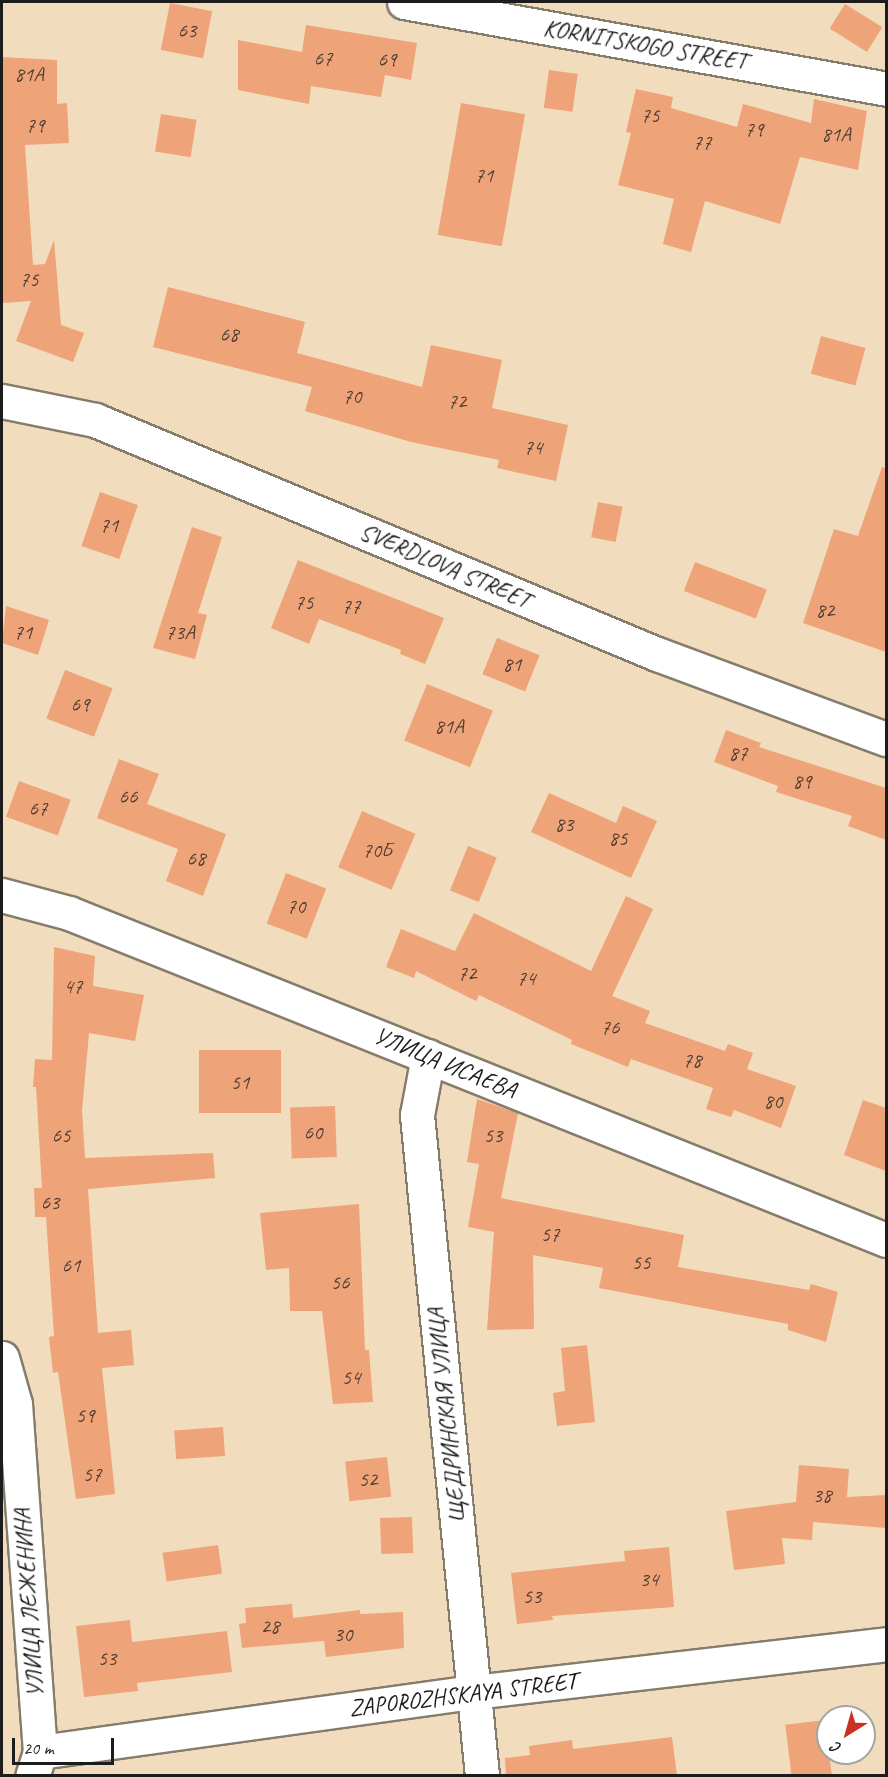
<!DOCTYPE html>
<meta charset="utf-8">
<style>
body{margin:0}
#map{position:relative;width:888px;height:1777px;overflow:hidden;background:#f1ddbd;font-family:Caveat,sans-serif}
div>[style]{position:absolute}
.building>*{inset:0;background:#eea379;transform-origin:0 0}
.roads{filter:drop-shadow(2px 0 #867c6c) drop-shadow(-2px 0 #867c6c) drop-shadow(0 2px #867c6c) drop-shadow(0 -2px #867c6c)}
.minor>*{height:33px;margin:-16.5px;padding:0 16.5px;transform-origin:16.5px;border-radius:16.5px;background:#fff}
span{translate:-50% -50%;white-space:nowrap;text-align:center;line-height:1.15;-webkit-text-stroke:6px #fff;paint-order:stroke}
.number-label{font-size:21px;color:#503e33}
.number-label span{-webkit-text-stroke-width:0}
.street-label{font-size:24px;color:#1c1c1c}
.frame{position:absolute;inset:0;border:3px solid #1c1c1c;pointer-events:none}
.north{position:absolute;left:816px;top:1705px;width:60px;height:60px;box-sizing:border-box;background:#fff;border:2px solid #a4a4a4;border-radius:50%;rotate:217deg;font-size:16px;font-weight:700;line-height:24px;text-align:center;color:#1c1c1c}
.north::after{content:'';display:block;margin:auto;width:21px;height:27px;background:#c8321e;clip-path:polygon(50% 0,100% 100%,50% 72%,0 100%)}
.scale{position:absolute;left:12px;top:1738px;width:102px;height:27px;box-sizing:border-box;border:3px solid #1c1c1c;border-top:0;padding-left:8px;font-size:18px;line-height:21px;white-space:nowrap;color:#1c1c1c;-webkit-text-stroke:4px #fff;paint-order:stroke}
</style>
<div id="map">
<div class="building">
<div style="left:170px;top:3px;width:43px;height:48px;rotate:11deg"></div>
<div style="left:845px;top:4px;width:44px;height:29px;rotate:32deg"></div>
<div style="clip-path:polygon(306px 25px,417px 43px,411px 80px,385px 75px,381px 97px,311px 86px,309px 104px,238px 90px,238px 40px,302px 52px)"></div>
<div style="clip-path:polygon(2px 57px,57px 60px,57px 104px,67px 103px,69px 143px,25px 145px,33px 265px,45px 264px,54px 240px,61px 325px,84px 333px,73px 362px,16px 341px,31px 301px,2px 303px)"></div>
<div style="left:549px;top:70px;width:29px;height:38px;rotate:8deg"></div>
<div style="clip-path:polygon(636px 89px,673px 97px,671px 108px,737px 127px,743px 104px,811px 123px,814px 99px,867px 111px,858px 170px,800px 157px,780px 224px,705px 201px,691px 252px,663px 244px,674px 199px,618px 185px,631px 133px,626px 132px)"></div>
<div style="left:461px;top:103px;width:65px;height:134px;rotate:10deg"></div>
<div style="left:161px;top:114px;width:36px;height:38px;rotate:9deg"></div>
<div style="clip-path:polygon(168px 287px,305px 322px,297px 353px,422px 387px,431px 345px,502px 360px,492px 408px,568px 425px,556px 481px,497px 468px,499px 460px,411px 442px,305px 411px,312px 387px,153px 347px)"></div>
<div style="left:821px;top:336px;width:46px;height:39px;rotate:15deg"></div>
<div style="clip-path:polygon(882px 467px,886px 468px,886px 652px,803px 623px,834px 529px,858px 536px)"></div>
<div style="left:100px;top:492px;width:40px;height:57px;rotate:19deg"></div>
<div style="left:598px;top:502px;width:25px;height:36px;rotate:11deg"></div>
<div style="clip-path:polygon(192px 527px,222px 537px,198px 613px,207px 615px,195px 659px,153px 648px)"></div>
<div style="clip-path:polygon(298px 560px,444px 618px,425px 664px,400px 654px,401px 650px,319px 619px,309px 644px,271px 628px)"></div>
<div style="left:695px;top:562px;width:77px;height:31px;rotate:21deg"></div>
<div style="clip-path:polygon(6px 606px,49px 620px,38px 655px,2px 643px)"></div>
<div style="left:497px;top:638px;width:46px;height:39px;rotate:22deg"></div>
<div style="left:65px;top:670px;width:51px;height:52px;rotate:21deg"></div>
<div style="left:427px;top:684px;width:71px;height:61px;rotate:22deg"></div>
<div style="clip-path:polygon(726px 730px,761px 743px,759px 747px,886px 788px,886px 840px,848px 826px,852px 816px,776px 792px,778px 786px,714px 762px)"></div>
<div style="clip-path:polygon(119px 759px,159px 774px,147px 804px,226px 834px,203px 896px,166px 881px,178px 849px,97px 818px)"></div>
<div style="left:19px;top:781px;width:55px;height:38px;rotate:20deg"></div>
<div style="clip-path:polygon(549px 793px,616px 823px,623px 806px,657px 821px,631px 878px,531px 832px)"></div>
<div style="left:362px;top:811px;width:58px;height:61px;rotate:23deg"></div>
<div style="left:468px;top:846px;width:31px;height:48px;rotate:22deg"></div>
<div style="left:286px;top:873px;width:43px;height:54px;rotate:21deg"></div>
<div style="clip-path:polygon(626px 896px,653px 909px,612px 996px,650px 1011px,645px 1023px,725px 1051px,728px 1044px,753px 1053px,747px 1069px,796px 1086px,781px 1128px,734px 1110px,731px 1117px,706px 1109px,713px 1088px,631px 1059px,628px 1067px,571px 1044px,572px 1040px,479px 995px,476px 1001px,416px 971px,414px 978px,386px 967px,401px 929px,455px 951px,474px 913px,591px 971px)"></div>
<div style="clip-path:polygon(54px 947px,95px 956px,93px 986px,144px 995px,135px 1041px,89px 1033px,82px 1111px,85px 1158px,213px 1153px,215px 1178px,88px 1189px,98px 1333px,131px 1330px,134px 1365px,102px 1368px,115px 1494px,76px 1499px,58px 1372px,53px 1373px,49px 1337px,54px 1336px,46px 1217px,35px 1217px,34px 1188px,42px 1188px,36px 1087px,33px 1087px,35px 1059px,52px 1060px)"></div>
<div style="left:199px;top:1050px;width:82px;height:63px"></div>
<div style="clip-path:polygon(477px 1099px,518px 1113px,501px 1198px,684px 1235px,678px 1267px,809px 1290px,811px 1284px,838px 1292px,826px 1342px,788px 1330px,788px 1324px,599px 1288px,603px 1268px,533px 1255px,534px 1329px,487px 1330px,494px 1232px,468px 1227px,479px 1164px,467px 1162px)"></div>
<div style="clip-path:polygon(863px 1100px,886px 1108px,886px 1171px,844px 1155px)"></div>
<div style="left:335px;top:1106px;width:51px;height:45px;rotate:88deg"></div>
<div style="clip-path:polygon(359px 1204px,365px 1350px,369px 1350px,373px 1402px,333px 1404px,322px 1311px,290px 1311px,289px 1268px,266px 1270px,260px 1213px)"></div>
<div style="clip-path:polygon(587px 1345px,595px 1422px,557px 1426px,553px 1393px,565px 1391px,561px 1348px)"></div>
<div style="left:223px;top:1427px;width:29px;height:49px;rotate:86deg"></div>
<div style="left:387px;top:1457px;width:40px;height:42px;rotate:84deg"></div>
<div style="clip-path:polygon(799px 1465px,849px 1469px,847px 1497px,886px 1495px,886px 1528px,813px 1522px,812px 1540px,782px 1538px,785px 1564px,734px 1570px,726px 1511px,796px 1502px)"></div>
<div style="left:412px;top:1517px;width:36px;height:32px;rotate:88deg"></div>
<div style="left:218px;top:1545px;width:29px;height:56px;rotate:82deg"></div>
<div style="clip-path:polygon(669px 1547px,674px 1607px,552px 1616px,553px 1620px,517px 1624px,511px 1573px,625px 1561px,624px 1551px)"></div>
<div style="clip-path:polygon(292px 1604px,293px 1618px,360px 1610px,360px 1614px,403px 1612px,404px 1648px,326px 1657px,324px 1641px,242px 1648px,239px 1624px,246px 1623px,245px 1608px)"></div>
<div style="clip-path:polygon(130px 1620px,132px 1642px,227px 1631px,232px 1672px,137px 1683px,138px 1691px,84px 1697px,76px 1626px)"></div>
<div style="left:825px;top:1720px;width:56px;height:40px;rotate:83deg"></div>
<div style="clip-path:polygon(672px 1737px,677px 1776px,506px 1776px,505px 1758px,530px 1755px,529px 1746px,572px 1740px,573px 1749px)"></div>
</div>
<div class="roads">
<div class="minor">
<div style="left:404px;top:2px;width:490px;rotate:10.2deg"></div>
<div style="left:2px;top:401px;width:95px;rotate:11.5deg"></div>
<div style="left:95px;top:420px;width:609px;rotate:22.61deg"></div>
<div style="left:657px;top:654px;width:244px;rotate:20.4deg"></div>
<div style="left:2px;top:895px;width:69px;rotate:15deg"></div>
<div style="left:69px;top:913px;width:880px;rotate:21.81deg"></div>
<div style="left:428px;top:1056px;width:60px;rotate:100.6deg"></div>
<div style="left:417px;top:1115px;width:664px;rotate:84.38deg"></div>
<div style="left:2px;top:1358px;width:48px;rotate:74.2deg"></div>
<div style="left:15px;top:1404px;width:349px;rotate:85.9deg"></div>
<div style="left:40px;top:1752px;width:25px;rotate:108deg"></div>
<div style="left:40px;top:1752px;width:438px;rotate:-7.9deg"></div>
<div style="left:474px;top:1692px;width:415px;rotate:-6.6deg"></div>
</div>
</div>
<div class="number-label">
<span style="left:187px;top:30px">63</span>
<span style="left:323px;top:58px">67</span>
<span style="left:387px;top:59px">69</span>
<span style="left:29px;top:74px">81А</span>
<span style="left:650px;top:115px">75</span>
<span style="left:35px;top:125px">79</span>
<span style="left:754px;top:129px">79</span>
<span style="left:836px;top:134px">81А</span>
<span style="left:702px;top:142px">77</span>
<span style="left:484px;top:175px">71</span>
<span style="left:29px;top:279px">75</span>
<span style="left:229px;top:334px">68</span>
<span style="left:352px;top:396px">70</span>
<span style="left:457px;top:401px">72</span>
<span style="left:533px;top:447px">74</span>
<span style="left:109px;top:525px">71</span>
<span style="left:304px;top:602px">75</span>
<span style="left:351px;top:606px">77</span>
<span style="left:825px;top:610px">82</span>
<span style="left:23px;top:632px">71</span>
<span style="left:180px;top:632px">73А</span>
<span style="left:512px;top:664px">81</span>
<span style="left:80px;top:704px">69</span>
<span style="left:449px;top:726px">81А</span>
<span style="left:738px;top:753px">87</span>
<span style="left:802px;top:781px">89</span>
<span style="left:128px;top:796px">66</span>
<span style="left:38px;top:808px">67</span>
<span style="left:564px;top:824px">83</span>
<span style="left:618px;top:838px">85</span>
<span style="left:377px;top:850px">70Б</span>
<span style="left:196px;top:858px">68</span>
<span style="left:296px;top:906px">70</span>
<span style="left:467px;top:973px">72</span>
<span style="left:526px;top:978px">74</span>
<span style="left:73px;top:986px">47</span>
<span style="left:610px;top:1027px">76</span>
<span style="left:692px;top:1060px">78</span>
<span style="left:240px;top:1082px">51</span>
<span style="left:773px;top:1101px">80</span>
<span style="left:313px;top:1132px">60</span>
<span style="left:61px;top:1135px">65</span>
<span style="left:493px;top:1135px">53</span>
<span style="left:50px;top:1202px">63</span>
<span style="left:550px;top:1234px">57</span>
<span style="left:641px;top:1262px">55</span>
<span style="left:71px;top:1265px">61</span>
<span style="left:340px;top:1282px">56</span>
<span style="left:351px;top:1377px">54</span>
<span style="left:85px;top:1415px">59</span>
<span style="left:92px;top:1474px">57</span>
<span style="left:368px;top:1479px">52</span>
<span style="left:822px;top:1495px">38</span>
<span style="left:649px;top:1579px">34</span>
<span style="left:532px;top:1596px">53</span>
<span style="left:270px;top:1626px">28</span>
<span style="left:343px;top:1634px">30</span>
<span style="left:107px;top:1658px">53</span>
</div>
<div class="street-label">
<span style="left:645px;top:45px;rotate:10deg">KORNITSKOGO STREET</span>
<span style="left:445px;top:566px;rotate:23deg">SVERDLOVA STREET</span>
<span style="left:445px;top:1063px;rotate:22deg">УЛИЦА ИСАЕВА</span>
<span style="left:447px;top:1415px;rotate:-96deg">ЩЕДРИНСКАЯ УЛИЦА</span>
<span style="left:29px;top:1603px;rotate:-94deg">УЛИЦА ЛЕЖЕНИНА</span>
<span style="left:463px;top:1695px;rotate:-7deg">ZAPOROZHSKAYA STREET</span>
</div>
<div class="frame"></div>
<div class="north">С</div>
<div class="scale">20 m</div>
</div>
